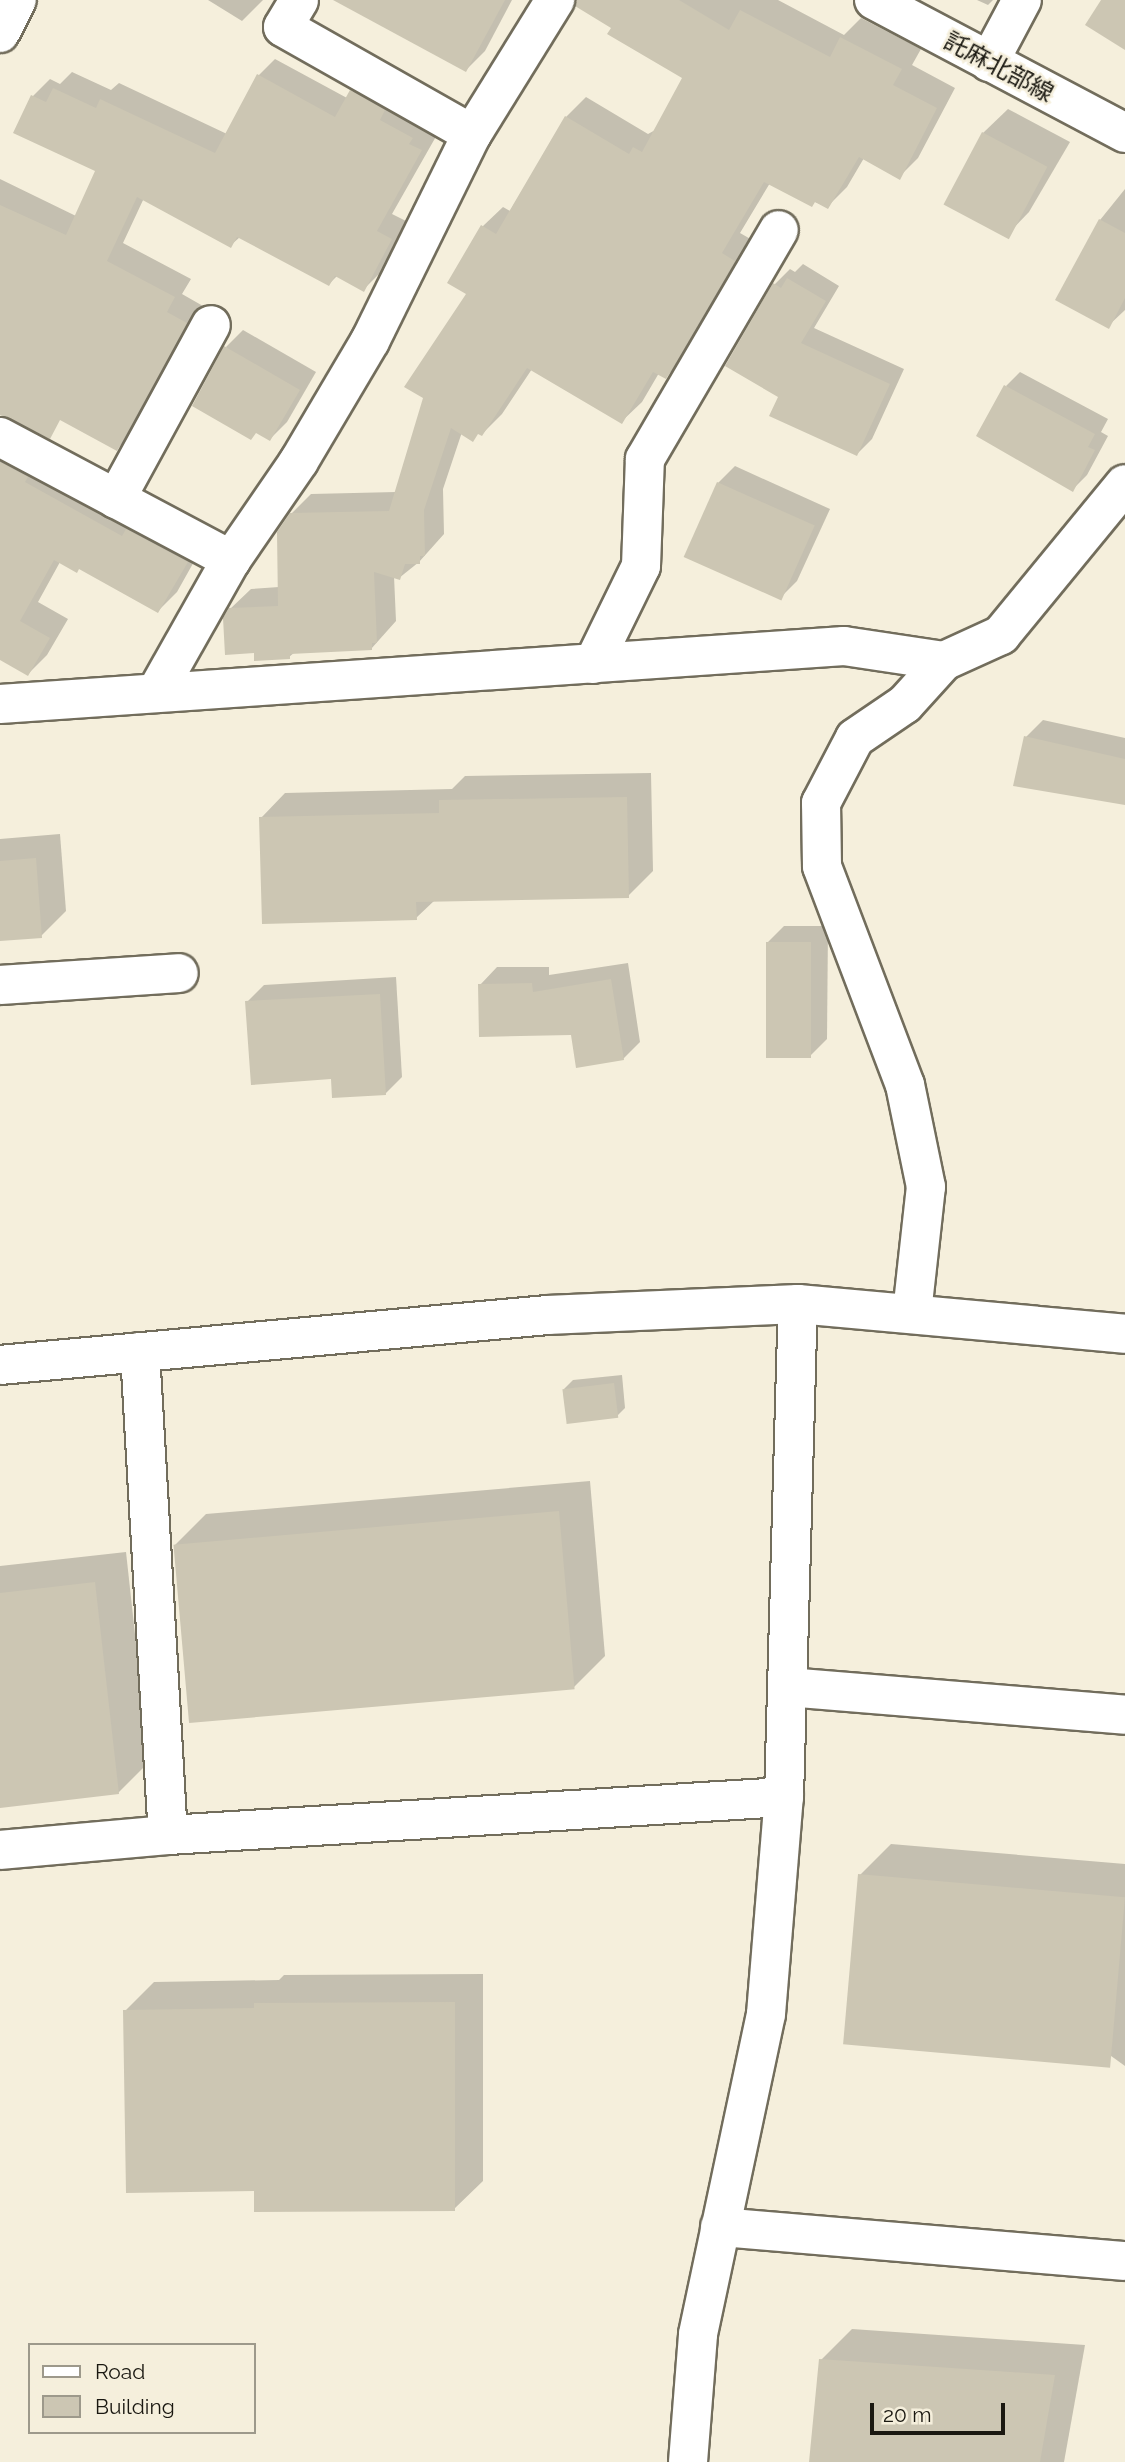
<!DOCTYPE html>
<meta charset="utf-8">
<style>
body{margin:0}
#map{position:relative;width:1125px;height:2462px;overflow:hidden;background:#f5efdc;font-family:Raleway,"Noto Sans JP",sans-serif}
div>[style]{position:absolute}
.shadow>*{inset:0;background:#0003}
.building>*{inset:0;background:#ccc6b3;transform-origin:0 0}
.roads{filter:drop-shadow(2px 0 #726d5c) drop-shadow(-2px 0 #726d5c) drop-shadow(0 2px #726d5c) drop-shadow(0 -2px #726d5c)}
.minor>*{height:38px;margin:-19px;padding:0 19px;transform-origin:19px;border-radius:19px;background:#fff}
.major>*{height:38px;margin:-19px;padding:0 19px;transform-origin:19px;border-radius:19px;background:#fff}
span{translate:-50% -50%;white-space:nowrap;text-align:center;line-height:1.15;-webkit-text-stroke:5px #f5efdc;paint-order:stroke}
.street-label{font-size:24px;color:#1a1811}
.legend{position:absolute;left:28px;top:2343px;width:228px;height:91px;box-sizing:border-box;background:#f5efdc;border:2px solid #9d998b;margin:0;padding:9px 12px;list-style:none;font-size:21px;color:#1a1811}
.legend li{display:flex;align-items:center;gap:14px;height:35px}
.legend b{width:35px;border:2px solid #9d998b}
.scale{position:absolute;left:870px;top:2403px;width:135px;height:32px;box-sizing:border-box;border:4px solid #1a1811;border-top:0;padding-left:9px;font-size:21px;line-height:24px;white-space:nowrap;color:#1a1811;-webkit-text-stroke:5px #f5efdc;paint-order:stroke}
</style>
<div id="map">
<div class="shadow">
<div style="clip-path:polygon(208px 0,263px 0,242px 21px)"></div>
<div style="clip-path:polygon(336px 0,512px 0,485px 51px,466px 70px)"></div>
<div style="clip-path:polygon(613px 0,778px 0,844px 35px,861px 18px,921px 49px,912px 65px,955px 88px,918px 158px,899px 177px,864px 158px,847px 187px,827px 207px,770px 183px,740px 233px,754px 241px,685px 357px,666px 377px,659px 373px,642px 402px,622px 421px,532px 369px,502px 414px,482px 434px,462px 432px,443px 489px,444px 534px,419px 562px,399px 578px,394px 576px,396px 621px,371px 649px,295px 652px,289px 657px,256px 651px,230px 609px,251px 589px,279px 587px,291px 514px,311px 494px,396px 492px,468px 293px,483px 226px,503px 207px,510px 211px,566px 117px,586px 97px,648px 134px,657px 129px,685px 77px,613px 27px)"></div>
<div style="clip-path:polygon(977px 0,993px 0,988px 5px)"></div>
<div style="clip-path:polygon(275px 59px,347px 98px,368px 74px,438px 133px,392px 214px,408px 222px,381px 272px,364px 289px,338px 275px,329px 284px,240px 237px,231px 245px,144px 198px,123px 243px,191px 279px,182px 294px,203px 306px,134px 432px,117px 449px,0 372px,0 179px,76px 216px,97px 170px,16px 132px,33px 96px,50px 79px,60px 84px,72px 72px,111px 90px,119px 83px,227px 134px,258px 76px)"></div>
<div style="clip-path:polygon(1008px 109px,1070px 142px,1029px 212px,1005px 237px,983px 133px)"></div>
<div style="clip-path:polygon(1125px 189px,1125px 310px,1108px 326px,1100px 220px)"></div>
<div style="clip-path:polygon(803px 264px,839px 286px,814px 328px,904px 369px,872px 439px,857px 454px,780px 397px,775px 284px,790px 269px,795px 272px)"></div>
<div style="clip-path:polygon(243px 330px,316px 372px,287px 422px,270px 439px,226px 347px)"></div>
<div style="clip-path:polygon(1020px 372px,1108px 419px,1101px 432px,1108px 436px,1087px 475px,1072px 490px,1006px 386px)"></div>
<div style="clip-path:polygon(0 433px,205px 542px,177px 592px,158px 611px,80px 567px,60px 562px,38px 602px,68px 619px,47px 655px,28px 674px,0 658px)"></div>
<div style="clip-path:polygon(735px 466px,830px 509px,797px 581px,780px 598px,718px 483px)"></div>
<div style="clip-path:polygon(1043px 720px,1125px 738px,1125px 804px,1026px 737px)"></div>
<div style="clip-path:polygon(651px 773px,653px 871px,628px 896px,435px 900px,416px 918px,261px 818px,285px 793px,452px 789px,465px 776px)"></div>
<div style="clip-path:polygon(60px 834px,66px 911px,41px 936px,0 939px,0 839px)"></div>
<div style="clip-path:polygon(784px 926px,828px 926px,827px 1039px,810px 1056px,767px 943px)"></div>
<div style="clip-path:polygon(628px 963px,640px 1042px,623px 1059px,480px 985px,497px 967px,549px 967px,549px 975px)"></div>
<div style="clip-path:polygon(396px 977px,402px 1077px,385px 1094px,332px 1077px,247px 1002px,264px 985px)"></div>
<div style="clip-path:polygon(622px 1375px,625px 1408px,617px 1416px,564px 1389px,573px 1380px)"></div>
<div style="clip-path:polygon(590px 1481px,605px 1656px,574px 1687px,175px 1545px,206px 1514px)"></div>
<div style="clip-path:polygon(126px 1552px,149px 1762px,118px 1793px,0 1806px,0 1566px)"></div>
<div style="clip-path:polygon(891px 1844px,1125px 1864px,1125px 2066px,860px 1875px)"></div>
<div style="clip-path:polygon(483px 1974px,483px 2181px,454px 2209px,256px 2189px,125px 2011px,154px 1982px,279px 1980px,284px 1975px)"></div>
<div style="clip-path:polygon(852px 2329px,1085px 2345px,1064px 2462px,811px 2462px,821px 2360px)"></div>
</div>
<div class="building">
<div style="clip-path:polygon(333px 0,505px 0,466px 72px)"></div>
<div style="clip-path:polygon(577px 0,679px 0,729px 30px,740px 10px,830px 57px,840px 37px,902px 69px,893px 85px,937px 108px,900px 180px,859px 157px,828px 209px,815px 202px,812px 207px,764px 182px,722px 253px,735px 261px,676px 363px,666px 379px,653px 372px,622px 424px,527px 368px,482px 436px,478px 434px,473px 442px,451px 428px,424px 510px,425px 556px,420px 556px,420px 564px,405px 564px,400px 580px,374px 572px,377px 643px,372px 643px,372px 650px,290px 654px,290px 659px,254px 661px,254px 653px,225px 655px,223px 618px,229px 608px,278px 606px,277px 532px,290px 513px,389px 511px,423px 398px,404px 387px,466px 294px,447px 283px,481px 225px,496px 234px,565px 116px,629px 154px,633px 147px,642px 152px,682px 78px,607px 34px,611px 28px,575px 6px)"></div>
<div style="clip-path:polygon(1101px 0,1125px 0,1125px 50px,1085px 25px)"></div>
<div style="clip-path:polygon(257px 74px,335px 117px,350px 90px,385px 110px,380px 120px,413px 138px,409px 144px,422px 150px,377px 231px,392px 239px,364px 292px,335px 276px,329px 286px,237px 237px,231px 248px,137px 197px,107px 261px,175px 297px,167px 312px,187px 323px,117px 451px,60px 420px,50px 439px,0 415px,0 205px,66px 235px,95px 171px,13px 133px,31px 95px,46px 102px,53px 88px,96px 108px,100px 99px,215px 153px)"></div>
<div style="left:982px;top:132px;width:74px;height:82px;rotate:28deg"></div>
<div style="clip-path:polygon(1099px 219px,1125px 233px,1125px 298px,1109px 329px,1055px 300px)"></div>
<div style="clip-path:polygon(787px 278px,826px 301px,801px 343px,890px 384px,857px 456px,769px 416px,778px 397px,725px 366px,773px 283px,781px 288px)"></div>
<div style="clip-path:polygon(224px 346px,300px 390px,270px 441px,256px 433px,251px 440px,192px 406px)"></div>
<div style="clip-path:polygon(1004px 385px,1095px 434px,1088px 447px,1095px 450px,1073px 492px,976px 436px)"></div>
<div style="clip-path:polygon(0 462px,28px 477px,25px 482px,122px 536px,126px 529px,188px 562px,158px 613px,79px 569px,77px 573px,54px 560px,20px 621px,50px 638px,28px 676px,0 660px)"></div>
<div style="left:717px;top:482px;width:107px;height:82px;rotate:24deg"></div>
<div style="clip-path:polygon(1024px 736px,1125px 759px,1125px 805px,1013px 786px)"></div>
<div style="clip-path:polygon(627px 797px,629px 898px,416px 902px,417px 920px,262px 924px,259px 817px,439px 813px,439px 800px)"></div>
<div style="clip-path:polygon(36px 858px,42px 938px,0 941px,0 861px)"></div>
<div style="left:766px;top:942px;width:45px;height:116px"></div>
<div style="clip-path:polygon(611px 979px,624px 1060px,576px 1068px,571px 1035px,479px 1037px,478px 984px,532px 983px,533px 992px)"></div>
<div style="clip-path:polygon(380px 994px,386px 1095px,332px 1098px,331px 1079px,251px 1085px,245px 1001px)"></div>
<div style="left:614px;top:1383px;width:35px;height:52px;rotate:83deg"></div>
<div style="left:559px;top:1511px;width:179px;height:387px;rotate:85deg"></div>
<div style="clip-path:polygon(95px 1582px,119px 1794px,0 1808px,0 1593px)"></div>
<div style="left:858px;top:1874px;width:268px;height:171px;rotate:5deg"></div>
<div style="clip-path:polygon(455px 2002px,455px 2211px,254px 2212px,254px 2191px,126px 2193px,123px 2010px,254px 2008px,254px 2003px)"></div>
<div style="clip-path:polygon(819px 2359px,1055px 2375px,1040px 2462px,809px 2462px)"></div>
</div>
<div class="roads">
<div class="minor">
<div style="left:0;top:33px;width:37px;rotate:-63deg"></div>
<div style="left:989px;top:62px;width:70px;rotate:-62deg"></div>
<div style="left:472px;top:134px;width:158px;rotate:-58.2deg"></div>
<div style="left:0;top:437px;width:262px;rotate:28deg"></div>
<div style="left:231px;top:560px;width:150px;rotate:119.5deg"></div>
<div style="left:116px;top:499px;width:198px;rotate:-61.4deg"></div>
<div style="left:231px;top:560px;width:120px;rotate:-55.5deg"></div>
<div style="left:299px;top:461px;width:139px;rotate:-59.4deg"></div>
<div style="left:370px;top:341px;width:231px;rotate:-63.8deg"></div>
<div style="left:472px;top:134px;width:217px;rotate:-150.5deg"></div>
<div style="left:283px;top:27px;width:31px;rotate:-59deg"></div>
<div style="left:593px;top:664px;width:109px;rotate:-63.9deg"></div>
<div style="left:641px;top:566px;width:107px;rotate:-87.9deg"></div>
<div style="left:645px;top:459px;width:265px;rotate:-59.7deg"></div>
<div style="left:0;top:704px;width:846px;rotate:-3.93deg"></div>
<div style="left:844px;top:646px;width:101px;rotate:8.5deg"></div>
<div style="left:0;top:985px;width:179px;rotate:-3.8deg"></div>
<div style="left:912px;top:1313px;width:127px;rotate:-83.7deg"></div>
<div style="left:926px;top:1187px;width:104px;rotate:-101.6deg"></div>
<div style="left:905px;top:1085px;width:234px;rotate:-110.8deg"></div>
<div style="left:822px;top:866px;width:63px;rotate:-90.9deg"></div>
<div style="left:821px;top:803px;width:73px;rotate:-62.4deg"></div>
<div style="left:855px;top:738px;width:60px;rotate:-34.2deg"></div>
<div style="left:905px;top:704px;width:58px;rotate:-47.8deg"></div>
<div style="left:944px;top:661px;width:63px;rotate:-24.5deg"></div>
<div style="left:1001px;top:635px;width:195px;rotate:-50.6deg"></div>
<div style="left:140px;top:1352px;width:484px;rotate:86.7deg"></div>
<div style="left:0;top:1365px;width:549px;rotate:-5.22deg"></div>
<div style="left:547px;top:1315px;width:251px;rotate:-2.5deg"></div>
<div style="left:798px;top:1304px;width:328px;rotate:5.2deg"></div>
<div style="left:788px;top:1687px;width:338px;rotate:4.7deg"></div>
<div style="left:0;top:1850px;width:169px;rotate:-5.1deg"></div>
<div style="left:168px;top:1835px;width:617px;rotate:-3.53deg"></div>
<div style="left:720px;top:2227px;width:406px;rotate:4.8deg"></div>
<div style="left:688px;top:2462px;width:128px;rotate:-85.5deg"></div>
<div style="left:698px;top:2334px;width:327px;rotate:-78deg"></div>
<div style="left:766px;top:2014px;width:218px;rotate:-85.3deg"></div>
<div style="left:784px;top:1797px;width:493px;rotate:-88.4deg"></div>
</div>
<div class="major">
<div style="left:874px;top:0;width:284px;rotate:27.9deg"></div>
</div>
</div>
<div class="street-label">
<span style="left:999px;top:67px;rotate:28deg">託麻北部線</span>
</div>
<ul class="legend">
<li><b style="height:9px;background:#fff"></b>Road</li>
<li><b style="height:19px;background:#ccc6b3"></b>Building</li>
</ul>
<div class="scale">20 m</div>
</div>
